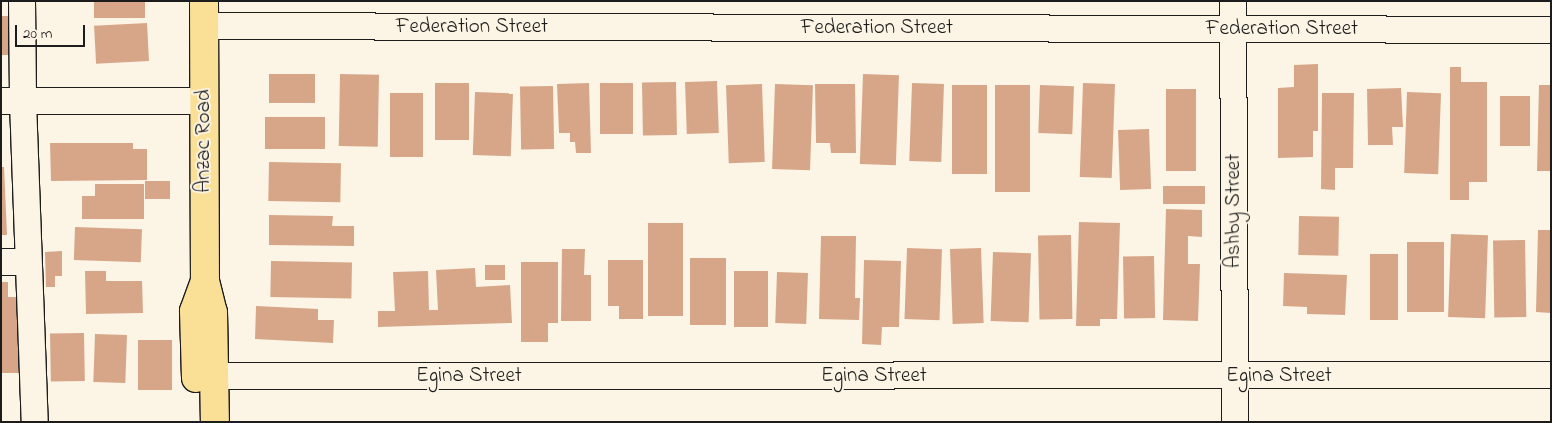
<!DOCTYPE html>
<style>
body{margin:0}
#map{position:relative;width:1552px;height:423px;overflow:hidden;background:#fcf5e5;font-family:"Indie Flower",sans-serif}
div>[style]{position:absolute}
.building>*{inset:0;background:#d7a689;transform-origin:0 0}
.roads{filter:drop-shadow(1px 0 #1c1c1c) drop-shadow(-1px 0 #1c1c1c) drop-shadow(0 1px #1c1c1c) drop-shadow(0 -1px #1c1c1c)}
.minor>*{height:26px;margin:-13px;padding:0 13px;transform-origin:13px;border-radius:13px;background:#fcf5e5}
.major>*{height:28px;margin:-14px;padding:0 14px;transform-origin:14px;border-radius:14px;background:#fadf96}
span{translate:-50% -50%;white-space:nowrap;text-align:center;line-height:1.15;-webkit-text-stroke:4px #fcf5e5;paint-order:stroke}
.street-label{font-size:21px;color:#1c1c1c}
.frame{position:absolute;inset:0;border:2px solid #1c1c1c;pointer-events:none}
.scale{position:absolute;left:15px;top:25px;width:70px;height:22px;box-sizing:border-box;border:2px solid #1c1c1c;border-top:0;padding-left:6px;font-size:15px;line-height:18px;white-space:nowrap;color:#1c1c1c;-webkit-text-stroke:4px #fcf5e5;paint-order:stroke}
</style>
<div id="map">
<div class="building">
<div style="left:94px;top:1px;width:51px;height:17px"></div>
<div style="left:1px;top:16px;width:18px;height:39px"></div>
<div style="left:147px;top:23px;width:38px;height:53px;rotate:87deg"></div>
<div style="clip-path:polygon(1318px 64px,1318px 131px,1313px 131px,1313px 157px,1278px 158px,1278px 88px,1294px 87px,1294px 65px)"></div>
<div style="clip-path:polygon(1450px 67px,1461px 67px,1461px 82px,1487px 82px,1487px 182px,1469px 182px,1469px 200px,1450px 200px)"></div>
<div style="left:269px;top:74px;width:46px;height:29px"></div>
<div style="left:340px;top:74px;width:39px;height:72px;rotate:1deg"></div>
<div style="left:863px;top:74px;width:36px;height:90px;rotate:2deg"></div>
<div style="left:717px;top:81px;width:52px;height:32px;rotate:88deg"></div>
<div style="left:676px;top:82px;width:53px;height:34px;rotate:89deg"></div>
<div style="left:435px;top:83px;width:34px;height:57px"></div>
<div style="clip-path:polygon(589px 83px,591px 153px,576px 153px,575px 142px,570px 142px,570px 133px,559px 133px,557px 84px)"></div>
<div style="left:600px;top:83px;width:33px;height:51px"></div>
<div style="left:912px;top:83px;width:32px;height:78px;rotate:2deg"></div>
<div style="left:1083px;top:83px;width:32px;height:94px;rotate:2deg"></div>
<div style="left:762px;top:84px;width:78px;height:36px;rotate:88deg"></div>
<div style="left:775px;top:84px;width:38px;height:85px;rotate:2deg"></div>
<div style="clip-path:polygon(815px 84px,855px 84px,856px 153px,831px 153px,830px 143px,816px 143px)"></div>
<div style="left:952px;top:85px;width:35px;height:89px"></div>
<div style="left:995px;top:85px;width:35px;height:107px"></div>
<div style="left:1040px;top:85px;width:34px;height:48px;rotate:2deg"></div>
<div style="clip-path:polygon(1539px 85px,1551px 85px,1551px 171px,1537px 171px)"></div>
<div style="left:553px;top:86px;width:63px;height:33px;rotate:89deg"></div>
<div style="clip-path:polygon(1401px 88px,1403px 127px,1392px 127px,1393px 145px,1368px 145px,1367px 89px)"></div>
<div style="left:1166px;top:89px;width:30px;height:82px"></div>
<div style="left:475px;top:92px;width:38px;height:63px;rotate:2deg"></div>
<div style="left:1407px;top:92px;width:34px;height:81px;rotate:2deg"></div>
<div style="left:390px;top:93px;width:33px;height:64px"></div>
<div style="clip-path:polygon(1322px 93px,1354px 93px,1353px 168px,1335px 168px,1335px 190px,1321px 189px)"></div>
<div style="left:1500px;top:96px;width:30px;height:50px"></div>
<div style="left:325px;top:117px;width:32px;height:60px;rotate:90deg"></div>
<div style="left:1149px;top:129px;width:60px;height:31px;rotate:88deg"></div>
<div style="clip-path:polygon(50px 143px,133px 143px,133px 149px,147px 149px,147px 180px,51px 181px)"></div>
<div style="left:269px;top:162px;width:72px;height:39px;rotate:1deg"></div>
<div style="clip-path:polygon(1px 167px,4px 167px,7px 235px,1px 235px)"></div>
<div style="left:145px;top:181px;width:25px;height:18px"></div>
<div style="clip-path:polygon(95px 184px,144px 184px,144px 219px,82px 219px,82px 196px,95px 196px)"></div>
<div style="left:1205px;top:186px;width:18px;height:42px;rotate:90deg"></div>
<div style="clip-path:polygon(1166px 209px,1202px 210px,1202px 237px,1188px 236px,1188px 264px,1200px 264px,1198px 321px,1163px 320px)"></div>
<div style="clip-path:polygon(269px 215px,333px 216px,332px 226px,354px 226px,354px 246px,269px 245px)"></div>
<div style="left:1299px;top:216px;width:40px;height:39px;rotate:1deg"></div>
<div style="clip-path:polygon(1079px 222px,1120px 223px,1117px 319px,1100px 319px,1100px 326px,1076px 326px)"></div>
<div style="left:648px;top:223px;width:35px;height:93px"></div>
<div style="left:75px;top:227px;width:67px;height:33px;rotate:2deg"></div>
<div style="clip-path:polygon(1538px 230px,1551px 230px,1551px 313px,1536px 312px)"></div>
<div style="left:1451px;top:234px;width:37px;height:83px;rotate:2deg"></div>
<div style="left:1071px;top:235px;width:84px;height:33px;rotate:89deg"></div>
<div style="clip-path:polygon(821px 236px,856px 236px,855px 298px,860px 298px,859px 320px,819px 319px)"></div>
<div style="left:1525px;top:240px;width:77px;height:32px;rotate:89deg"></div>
<div style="left:1407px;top:242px;width:37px;height:70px"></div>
<div style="left:907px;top:248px;width:35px;height:71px;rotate:2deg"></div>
<div style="left:981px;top:248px;width:75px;height:31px;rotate:88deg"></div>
<div style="clip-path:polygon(562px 249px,585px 249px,584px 275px,591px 275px,591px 321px,561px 321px)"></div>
<div style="clip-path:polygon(62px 251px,62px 276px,55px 276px,55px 287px,46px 287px,45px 252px)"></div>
<div style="left:993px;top:252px;width:38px;height:69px;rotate:2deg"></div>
<div style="left:1370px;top:254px;width:28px;height:66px"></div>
<div style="left:1154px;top:256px;width:62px;height:31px;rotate:89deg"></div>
<div style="left:690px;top:258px;width:36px;height:67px"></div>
<div style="clip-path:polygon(608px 260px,643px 260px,643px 319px,619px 319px,619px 306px,608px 306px)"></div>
<div style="clip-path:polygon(864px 260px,901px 261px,899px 327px,882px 327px,881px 345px,862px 344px)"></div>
<div style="left:271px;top:261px;width:81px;height:36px;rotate:1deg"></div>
<div style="clip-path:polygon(521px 262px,558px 262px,558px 323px,548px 323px,548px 342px,521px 342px)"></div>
<div style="left:485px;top:265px;width:20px;height:15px"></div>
<div style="clip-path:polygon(475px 268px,476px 287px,510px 285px,512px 323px,378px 327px,378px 311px,395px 311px,393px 272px,428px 271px,429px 310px,438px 310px,436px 270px)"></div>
<div style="clip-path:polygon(85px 271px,106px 271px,106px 281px,142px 281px,143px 313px,86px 314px)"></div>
<div style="left:734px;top:271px;width:34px;height:56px"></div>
<div style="left:777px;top:272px;width:31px;height:51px;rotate:2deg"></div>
<div style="clip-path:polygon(1284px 273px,1347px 275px,1345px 315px,1307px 314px,1307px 307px,1283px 306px)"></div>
<div style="clip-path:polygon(1px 282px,8px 282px,8px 297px,25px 297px,26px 373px,1px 373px)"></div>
<div style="clip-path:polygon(256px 306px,318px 309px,318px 320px,334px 320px,333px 343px,255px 339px)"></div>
<div style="left:84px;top:333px;width:48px;height:34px;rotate:89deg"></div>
<div style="left:95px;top:334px;width:32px;height:48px;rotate:2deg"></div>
<div style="left:138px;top:340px;width:34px;height:50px"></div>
</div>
<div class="roads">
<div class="minor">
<div style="left:22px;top:1px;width:101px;rotate:89.4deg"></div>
<div style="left:23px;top:102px;width:320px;rotate:87.9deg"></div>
<div style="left:1233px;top:1px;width:421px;rotate:89.7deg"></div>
<div style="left:204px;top:26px;width:1347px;rotate:0.17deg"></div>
<div style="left:1px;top:101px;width:202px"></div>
<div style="left:1px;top:262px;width:27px"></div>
<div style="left:196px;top:376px;width:1355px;rotate:-0.04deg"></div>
</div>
<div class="major">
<div style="left:204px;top:1px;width:280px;rotate:89.8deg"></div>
<div style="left:205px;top:281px;width:32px;rotate:76deg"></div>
<div style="left:213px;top:312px;width:110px;rotate:89deg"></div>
<div style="left:196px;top:378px;width:67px;rotate:-91.7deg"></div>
<div style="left:194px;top:311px;width:32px;rotate:-70deg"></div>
</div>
</div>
<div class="street-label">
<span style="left:472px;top:27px">Federation Street</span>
<span style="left:877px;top:28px">Federation Street</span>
<span style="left:1282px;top:29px">Federation Street</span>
<span style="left:204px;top:141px;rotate:-90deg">Anzac Road</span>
<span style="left:1234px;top:211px;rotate:-90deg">Ashby Street</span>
<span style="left:469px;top:376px">Egina Street</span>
<span style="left:874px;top:376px">Egina Street</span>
<span style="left:1279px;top:376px">Egina Street</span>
</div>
<div class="frame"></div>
<div class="scale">20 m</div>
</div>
